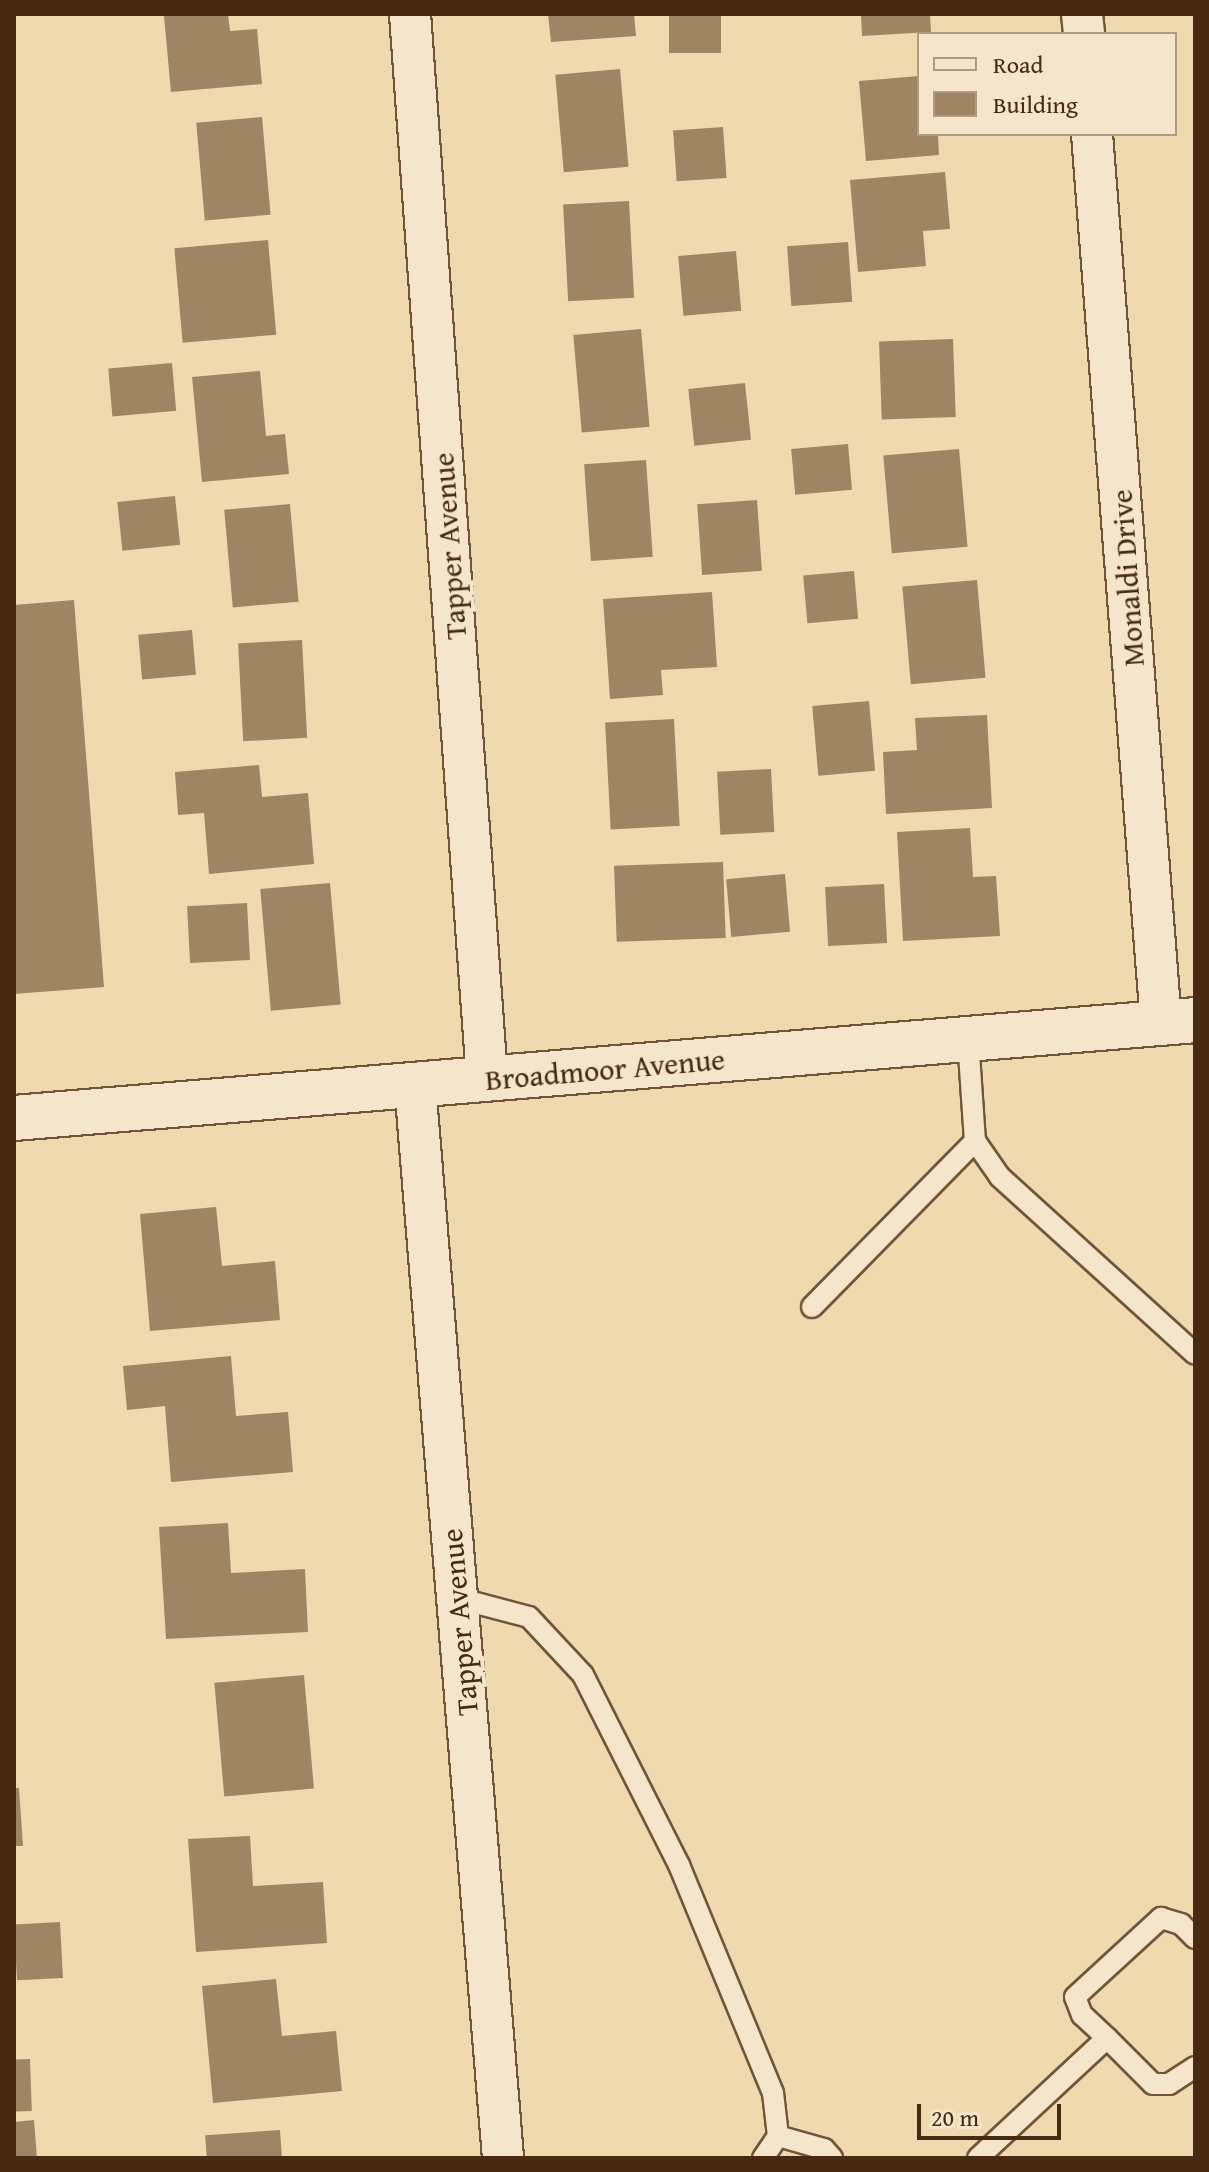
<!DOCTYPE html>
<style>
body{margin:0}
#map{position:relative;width:1209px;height:2172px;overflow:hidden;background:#efd9af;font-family:"Gentium Book Plus",serif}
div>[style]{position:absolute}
.building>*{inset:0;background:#9f8564;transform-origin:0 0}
.roads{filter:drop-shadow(2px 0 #725539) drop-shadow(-2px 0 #725539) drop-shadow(0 2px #725539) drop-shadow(0 -2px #725539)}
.lane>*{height:20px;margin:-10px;padding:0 10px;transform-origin:10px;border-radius:10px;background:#f5e6cb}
.street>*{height:40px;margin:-20px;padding:0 20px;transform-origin:20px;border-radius:20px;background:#f5e6cb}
.secondary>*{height:44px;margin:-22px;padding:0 22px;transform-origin:22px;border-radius:22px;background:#f5e6cb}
span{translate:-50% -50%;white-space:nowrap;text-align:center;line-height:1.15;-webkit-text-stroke:8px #f5e6cb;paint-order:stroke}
.street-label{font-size:30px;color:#482912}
.frame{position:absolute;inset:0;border:16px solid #482912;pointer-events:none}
.legend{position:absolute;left:917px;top:32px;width:260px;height:104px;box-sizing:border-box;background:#f5e6cb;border:2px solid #b09a81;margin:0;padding:10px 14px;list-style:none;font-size:24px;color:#482912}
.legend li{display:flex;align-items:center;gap:16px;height:40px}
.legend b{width:40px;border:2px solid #b09a81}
.scale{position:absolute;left:917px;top:2104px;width:144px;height:36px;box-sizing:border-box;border:4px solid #482912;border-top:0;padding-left:10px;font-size:24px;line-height:28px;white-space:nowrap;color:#482912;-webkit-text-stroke:6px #f5e6cb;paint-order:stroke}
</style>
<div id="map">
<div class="building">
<div style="clip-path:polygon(228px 14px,230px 31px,257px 29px,262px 84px,171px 92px,164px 16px)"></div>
<div style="clip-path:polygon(548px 14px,634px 14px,636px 36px,551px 42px)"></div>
<div style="left:669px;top:14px;width:52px;height:39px"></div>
<div style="clip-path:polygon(861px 14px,930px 14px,931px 32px,862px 36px)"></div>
<div style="left:620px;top:69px;width:98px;height:65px;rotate:85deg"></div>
<div style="clip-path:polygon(919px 76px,919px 134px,938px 134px,939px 155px,866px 161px,859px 81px)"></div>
<div style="left:262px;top:117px;width:98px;height:66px;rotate:85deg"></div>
<div style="left:723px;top:127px;width:51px;height:50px;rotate:86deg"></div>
<div style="clip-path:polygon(945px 172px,950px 229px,923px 231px,926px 266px,858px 272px,850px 180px)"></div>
<div style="left:629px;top:201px;width:97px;height:66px;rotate:87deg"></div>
<div style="left:268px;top:240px;width:95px;height:94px;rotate:85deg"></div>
<div style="left:848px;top:242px;width:60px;height:61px;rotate:86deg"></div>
<div style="left:736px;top:251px;width:60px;height:58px;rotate:85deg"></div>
<div style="left:641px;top:329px;width:98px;height:68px;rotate:85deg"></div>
<div style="left:953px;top:339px;width:78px;height:74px;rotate:88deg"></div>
<div style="left:172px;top:363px;width:48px;height:64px;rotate:85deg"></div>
<div style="clip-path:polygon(260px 371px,266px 436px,285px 434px,289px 474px,202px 482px,192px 377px)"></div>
<div style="left:745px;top:383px;width:57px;height:57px;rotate:84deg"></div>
<div style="left:848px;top:444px;width:46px;height:57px;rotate:85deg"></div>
<div style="left:959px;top:449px;width:98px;height:76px;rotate:85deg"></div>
<div style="left:646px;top:460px;width:97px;height:62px;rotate:86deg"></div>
<div style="left:175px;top:496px;width:49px;height:58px;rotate:84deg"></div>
<div style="left:757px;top:500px;width:71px;height:60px;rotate:86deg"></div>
<div style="left:290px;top:504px;width:98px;height:66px;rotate:85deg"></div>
<div style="left:854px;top:571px;width:48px;height:51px;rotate:85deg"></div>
<div style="left:977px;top:580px;width:98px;height:75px;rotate:85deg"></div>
<div style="clip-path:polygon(712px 592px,717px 667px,661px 670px,663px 695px,610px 699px,603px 599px)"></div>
<div style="clip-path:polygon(74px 600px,104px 987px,14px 994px,14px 605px)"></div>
<div style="left:192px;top:630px;width:45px;height:54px;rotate:85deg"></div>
<div style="left:302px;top:640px;width:98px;height:64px;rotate:87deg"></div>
<div style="left:869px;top:701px;width:70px;height:57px;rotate:85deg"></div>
<div style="clip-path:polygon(987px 715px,992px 808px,886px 814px,883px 752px,917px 750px,915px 718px)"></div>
<div style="left:674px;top:719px;width:107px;height:69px;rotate:87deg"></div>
<div style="clip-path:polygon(259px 765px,262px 797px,308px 793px,314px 864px,209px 874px,204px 813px,178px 815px,175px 772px)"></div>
<div style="left:771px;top:769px;width:63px;height:54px;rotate:87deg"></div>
<div style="clip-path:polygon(970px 828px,973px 877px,996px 876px,1000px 936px,903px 941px,897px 832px)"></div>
<div style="left:723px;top:862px;width:76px;height:109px;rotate:88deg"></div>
<div style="left:785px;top:874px;width:58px;height:59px;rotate:85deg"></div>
<div style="left:330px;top:883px;width:122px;height:70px;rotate:85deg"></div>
<div style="left:884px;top:884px;width:59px;height:59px;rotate:87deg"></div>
<div style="left:247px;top:903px;width:57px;height:60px;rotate:87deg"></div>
<div style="clip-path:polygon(216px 1207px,222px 1266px,275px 1261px,280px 1320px,150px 1331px,140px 1214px)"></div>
<div style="clip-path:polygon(231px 1356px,236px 1416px,288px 1412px,293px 1472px,171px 1482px,165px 1406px,127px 1410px,123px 1366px)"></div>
<div style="clip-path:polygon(228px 1523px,231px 1573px,305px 1569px,308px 1632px,166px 1639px,159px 1527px)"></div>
<div style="left:304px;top:1675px;width:114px;height:90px;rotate:85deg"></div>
<div style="clip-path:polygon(14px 1788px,19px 1788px,23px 1846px,14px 1846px)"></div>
<div style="clip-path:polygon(250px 1836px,253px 1886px,323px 1882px,327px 1943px,196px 1952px,188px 1839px)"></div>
<div style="left:60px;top:1922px;width:56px;height:46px;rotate:87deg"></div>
<div style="clip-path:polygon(276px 1979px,282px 2036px,336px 2031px,342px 2091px,213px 2103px,202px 1986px)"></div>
<div style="left:30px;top:2059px;width:52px;height:16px;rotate:88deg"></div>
<div style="clip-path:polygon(34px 2120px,37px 2158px,14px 2158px,14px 2122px)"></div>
<div style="left:280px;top:2130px;width:28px;height:75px;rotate:86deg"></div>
</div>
<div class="roads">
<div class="lane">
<div style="left:968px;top:1039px;width:102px;rotate:86.1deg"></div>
<div style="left:975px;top:1141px;width:44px;rotate:55.2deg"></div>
<div style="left:1000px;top:1177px;width:263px;rotate:42.2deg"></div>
<div style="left:812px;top:1307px;width:233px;rotate:-45.5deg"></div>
<div style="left:457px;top:1598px;width:74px;rotate:14.8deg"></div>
<div style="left:529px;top:1617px;width:79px;rotate:47deg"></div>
<div style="left:583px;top:1675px;width:213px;rotate:63.2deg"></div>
<div style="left:679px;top:1865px;width:247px;rotate:67.6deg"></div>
<div style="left:773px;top:2093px;width:43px;rotate:83.4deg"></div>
<div style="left:778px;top:2136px;width:27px;rotate:124deg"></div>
<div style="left:1107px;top:2038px;width:65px;rotate:45deg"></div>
<div style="left:1153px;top:2084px;width:16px"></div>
<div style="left:1169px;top:2084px;width:31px;rotate:-33deg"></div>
<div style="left:778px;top:2136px;width:48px;rotate:15.8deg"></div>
<div style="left:824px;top:2149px;width:12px;rotate:48deg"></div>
<div style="left:978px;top:2158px;width:176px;rotate:-42.9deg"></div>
<div style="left:1107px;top:2038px;width:34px;rotate:-137deg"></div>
<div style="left:1082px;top:2015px;width:19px;rotate:-111deg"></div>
<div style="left:1075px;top:1997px;width:117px;rotate:-42.6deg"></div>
<div style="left:1161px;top:1918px;width:21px;rotate:17deg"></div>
<div style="left:1181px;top:1924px;width:20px;rotate:45deg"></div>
</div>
<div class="street">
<div style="left:410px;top:14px;width:1068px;rotate:85.86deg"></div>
<div style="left:1082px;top:14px;width:20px;rotate:84deg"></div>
<div style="left:1092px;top:134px;width:892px;rotate:85.56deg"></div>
<div style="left:415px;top:1085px;width:1077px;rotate:85.31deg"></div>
</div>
<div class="secondary">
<div style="left:14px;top:1118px;width:1185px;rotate:-4.74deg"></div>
</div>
</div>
<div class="street-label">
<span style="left:449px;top:546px;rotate:-94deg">Tapper Avenue</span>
<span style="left:1127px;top:578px;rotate:-94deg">Monaldi Drive</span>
<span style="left:605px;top:1069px;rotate:-5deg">Broadmoor Avenue</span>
<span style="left:459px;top:1622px;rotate:-95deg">Tapper Avenue</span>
</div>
<div class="frame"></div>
<ul class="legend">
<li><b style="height:10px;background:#f5e6cb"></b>Road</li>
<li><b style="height:22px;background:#9f8564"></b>Building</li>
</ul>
<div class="scale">20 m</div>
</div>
